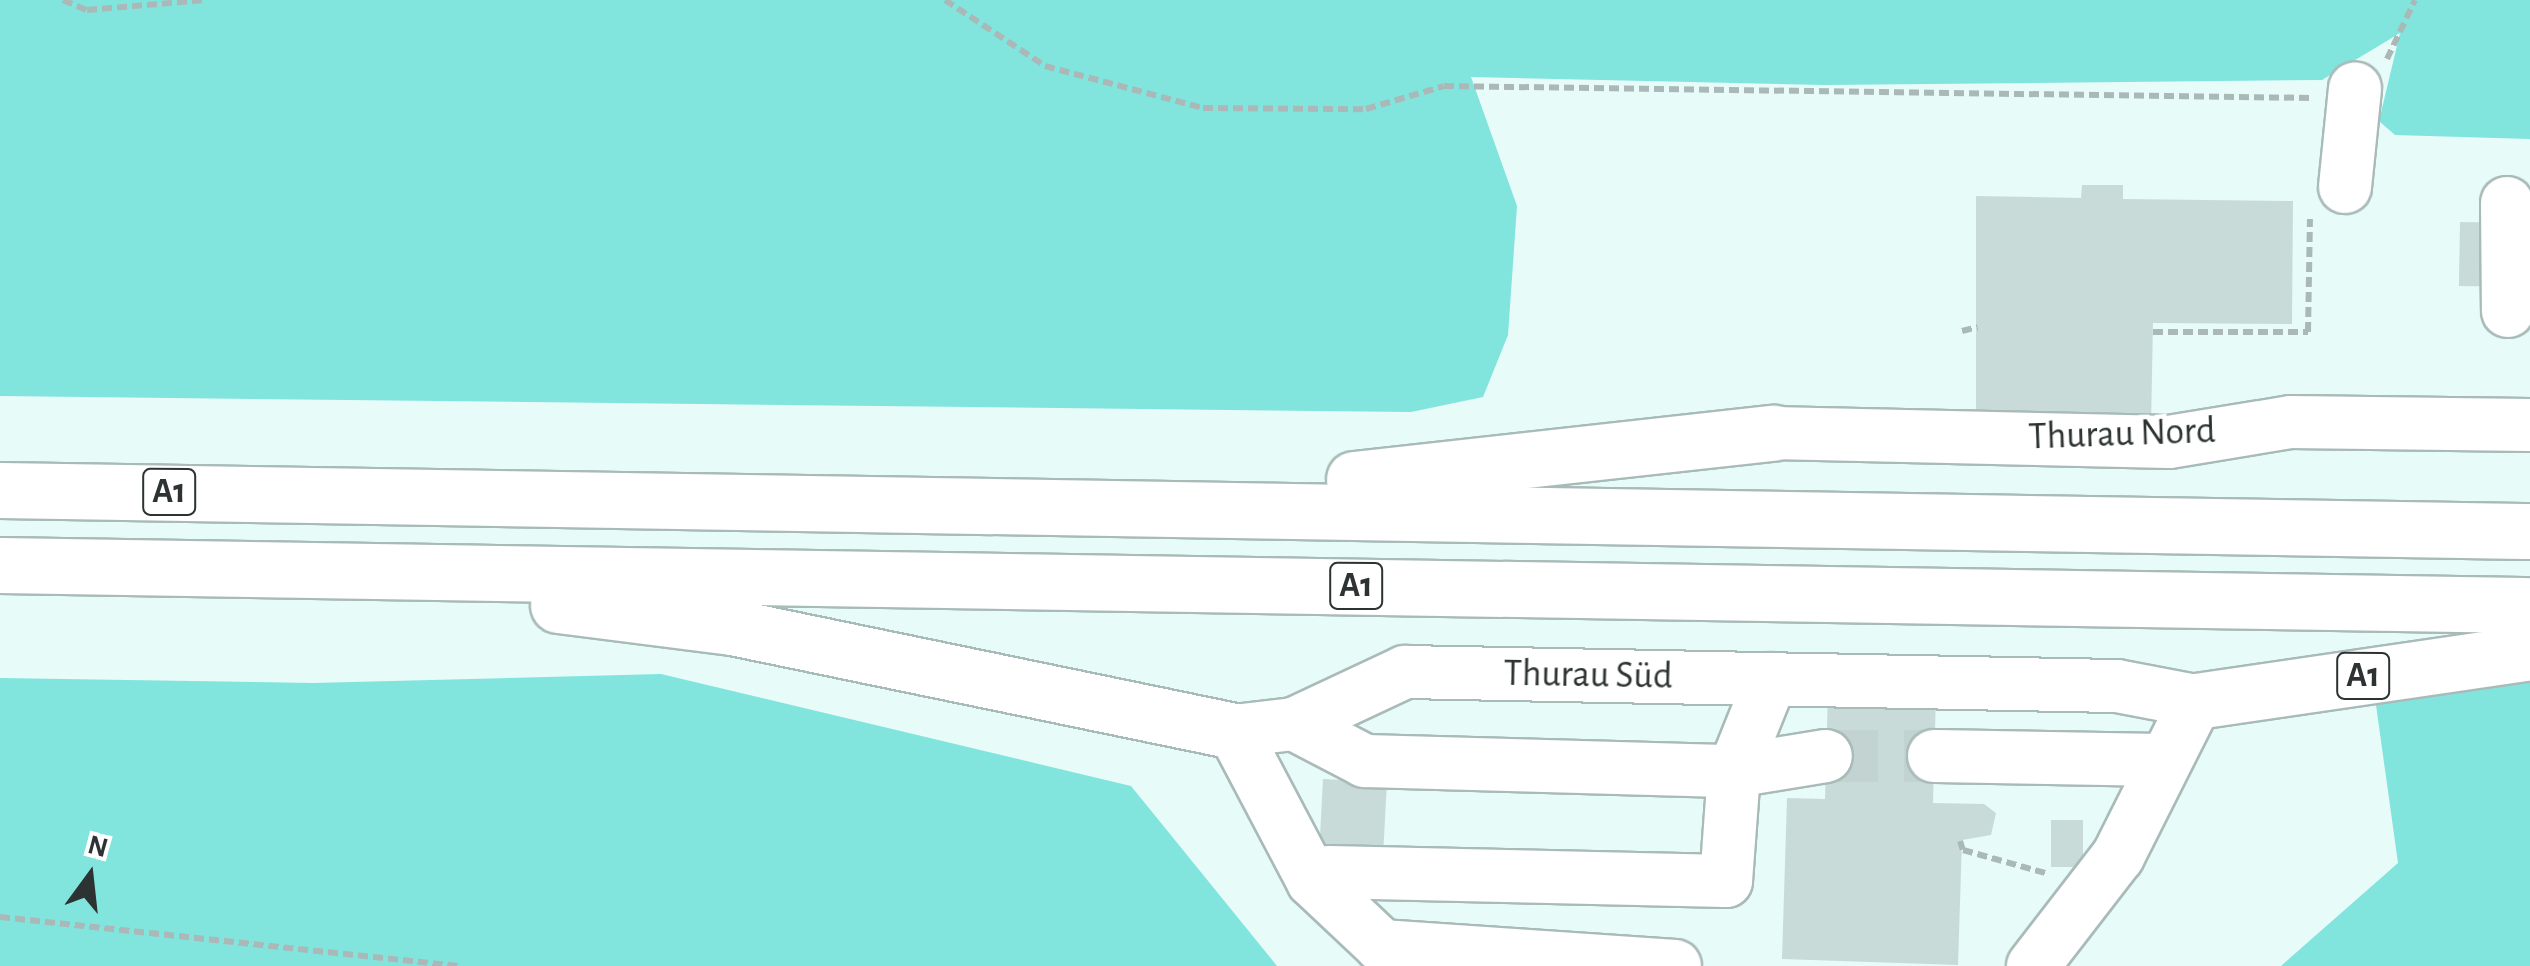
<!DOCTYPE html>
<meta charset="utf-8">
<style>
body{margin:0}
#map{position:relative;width:2530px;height:966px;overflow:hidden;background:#e7fbf9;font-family:"Alegreya Sans",sans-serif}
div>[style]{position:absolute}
.green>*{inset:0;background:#81e4dd}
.building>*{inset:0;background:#c8dbd9;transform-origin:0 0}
.minor-tunnel>*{height:52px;margin-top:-26px;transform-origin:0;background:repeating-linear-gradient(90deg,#c2d3d1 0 52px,transparent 0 78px)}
.path>*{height:6px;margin-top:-3px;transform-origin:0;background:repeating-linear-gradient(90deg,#aab9b8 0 10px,transparent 0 15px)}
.roads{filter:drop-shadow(2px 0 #a9bbb9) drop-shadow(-2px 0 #a9bbb9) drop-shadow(0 2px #a9bbb9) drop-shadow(0 -2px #a9bbb9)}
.minor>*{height:52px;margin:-26px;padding:0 26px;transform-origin:26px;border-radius:26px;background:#fff}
.highway>*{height:55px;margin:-27.5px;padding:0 27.5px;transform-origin:27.5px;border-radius:27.5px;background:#fff}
span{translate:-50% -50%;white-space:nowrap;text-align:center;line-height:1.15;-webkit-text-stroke:9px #fff;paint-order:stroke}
.shield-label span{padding:2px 8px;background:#fff;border:2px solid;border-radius:8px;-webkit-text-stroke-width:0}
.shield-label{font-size:35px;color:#2c3332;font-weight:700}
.street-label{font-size:38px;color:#2c3332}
.north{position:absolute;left:40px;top:826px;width:100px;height:100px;-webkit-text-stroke:8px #fff;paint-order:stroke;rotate:15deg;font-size:28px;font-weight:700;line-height:40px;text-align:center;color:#2c3332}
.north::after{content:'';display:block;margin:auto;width:35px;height:45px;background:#2c3332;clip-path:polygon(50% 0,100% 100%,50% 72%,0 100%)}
</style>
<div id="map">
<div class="green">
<div style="clip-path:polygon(0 0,2530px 0,2530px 139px,2395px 135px,2379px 121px,2400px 33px,2322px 80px,1824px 85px,1471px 77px,1517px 206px,1508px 335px,1483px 397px,1411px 412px,0 396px)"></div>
<div style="clip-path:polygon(661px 674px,1131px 786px,1277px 966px,0 966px,0 678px,313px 683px)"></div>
<div style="clip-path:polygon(2530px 681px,2530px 966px,2281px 966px,2398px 863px,2376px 705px)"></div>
</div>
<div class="building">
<div style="clip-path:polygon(2082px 185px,2123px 185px,2123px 199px,2293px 201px,2292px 324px,2153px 323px,2151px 426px,1976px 421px,1976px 196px,2081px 198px)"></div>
<div style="left:2460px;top:222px;width:70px;height:64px;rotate:1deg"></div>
<div style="clip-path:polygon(1828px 691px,1936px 695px,1933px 803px,1984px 804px,1996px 813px,1991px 835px,1962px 840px,1958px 965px,1782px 959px,1787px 798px,1825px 799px)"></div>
<div style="left:1323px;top:779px;width:64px;height:68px;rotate:3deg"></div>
<div style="left:2051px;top:820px;width:32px;height:47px"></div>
</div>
<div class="minor-tunnel">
<div style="left:1826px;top:756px;width:108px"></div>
</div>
<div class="path">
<div style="left:63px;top:0;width:26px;rotate:23deg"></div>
<div style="left:87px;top:10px;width:118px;rotate:-4.8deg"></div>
<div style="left:945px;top:0;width:120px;rotate:33.4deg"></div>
<div style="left:1045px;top:66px;width:163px;rotate:14.9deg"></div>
<div style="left:1203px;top:108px;width:163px;rotate:0.4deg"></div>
<div style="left:1366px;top:109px;width:81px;rotate:-16.4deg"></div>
<div style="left:1444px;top:86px;width:866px;rotate:0.79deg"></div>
<div style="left:2387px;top:59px;width:65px;rotate:-64.6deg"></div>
<div style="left:1962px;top:331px;width:16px;rotate:-14deg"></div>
<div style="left:2153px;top:332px;width:155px"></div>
<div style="left:2308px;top:332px;width:113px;rotate:-89deg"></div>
<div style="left:1960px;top:841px;width:9px;rotate:72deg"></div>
<div style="left:1963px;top:850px;width:89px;rotate:15.6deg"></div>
<div style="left:0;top:917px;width:463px;rotate:6.1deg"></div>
</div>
<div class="roads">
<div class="minor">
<div style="left:2345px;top:187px;width:99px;rotate:-84.2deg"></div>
<div style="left:2507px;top:203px;width:108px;rotate:89.5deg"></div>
<div style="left:1773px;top:433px;width:396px;rotate:1.3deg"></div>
<div style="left:2169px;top:442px;width:124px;rotate:-9.3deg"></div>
<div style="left:2291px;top:422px;width:239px;rotate:0.7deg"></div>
<div style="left:1294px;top:724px;width:80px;rotate:27.5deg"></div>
<div style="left:1365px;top:761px;width:369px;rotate:1.6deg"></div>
<div style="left:1734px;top:771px;width:99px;rotate:-68.1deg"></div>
<div style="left:1934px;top:756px;width:229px;rotate:1deg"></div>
<div style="left:1313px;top:881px;width:18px;rotate:-29deg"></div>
<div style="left:1329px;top:872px;width:397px;rotate:1.3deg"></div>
<div style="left:1726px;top:881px;width:110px;rotate:-85.8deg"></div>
<div style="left:1734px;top:771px;width:93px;rotate:-9.3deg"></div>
<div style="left:1675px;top:966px;width:294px;rotate:-176.1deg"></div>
<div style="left:1382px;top:946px;width:95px;rotate:-136.7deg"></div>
<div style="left:1313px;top:881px;width:170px;rotate:-117.8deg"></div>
<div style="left:1234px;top:731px;width:60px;rotate:-6.7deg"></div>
<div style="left:1294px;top:724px;width:123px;rotate:-25.1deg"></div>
<div style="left:1405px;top:672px;width:712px;rotate:1.13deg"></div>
<div style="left:2117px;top:686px;width:80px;rotate:10.8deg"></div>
<div style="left:2196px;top:701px;width:174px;rotate:116.7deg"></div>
<div style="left:2118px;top:856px;width:139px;rotate:127.7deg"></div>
</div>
<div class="highway">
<div style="left:1354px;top:479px;width:422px;rotate:-6.3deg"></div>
<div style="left:0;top:490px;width:2530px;rotate:0.93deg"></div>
<div style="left:0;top:565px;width:2530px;rotate:0.91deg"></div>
<div style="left:558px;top:605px;width:175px;rotate:7.2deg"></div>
<div style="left:732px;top:627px;width:513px;rotate:11.7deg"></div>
<div style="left:2196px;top:701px;width:338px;rotate:-8.3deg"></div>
</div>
</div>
<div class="shield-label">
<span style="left:169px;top:492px">A1</span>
<span style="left:1356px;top:586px">A1</span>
<span style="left:2363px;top:676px">A1</span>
</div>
<div class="street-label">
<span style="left:2122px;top:435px;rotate:-2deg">Thurau Nord</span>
<span style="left:1588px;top:676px;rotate:1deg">Thurau Süd</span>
</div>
<div class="north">N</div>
</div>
